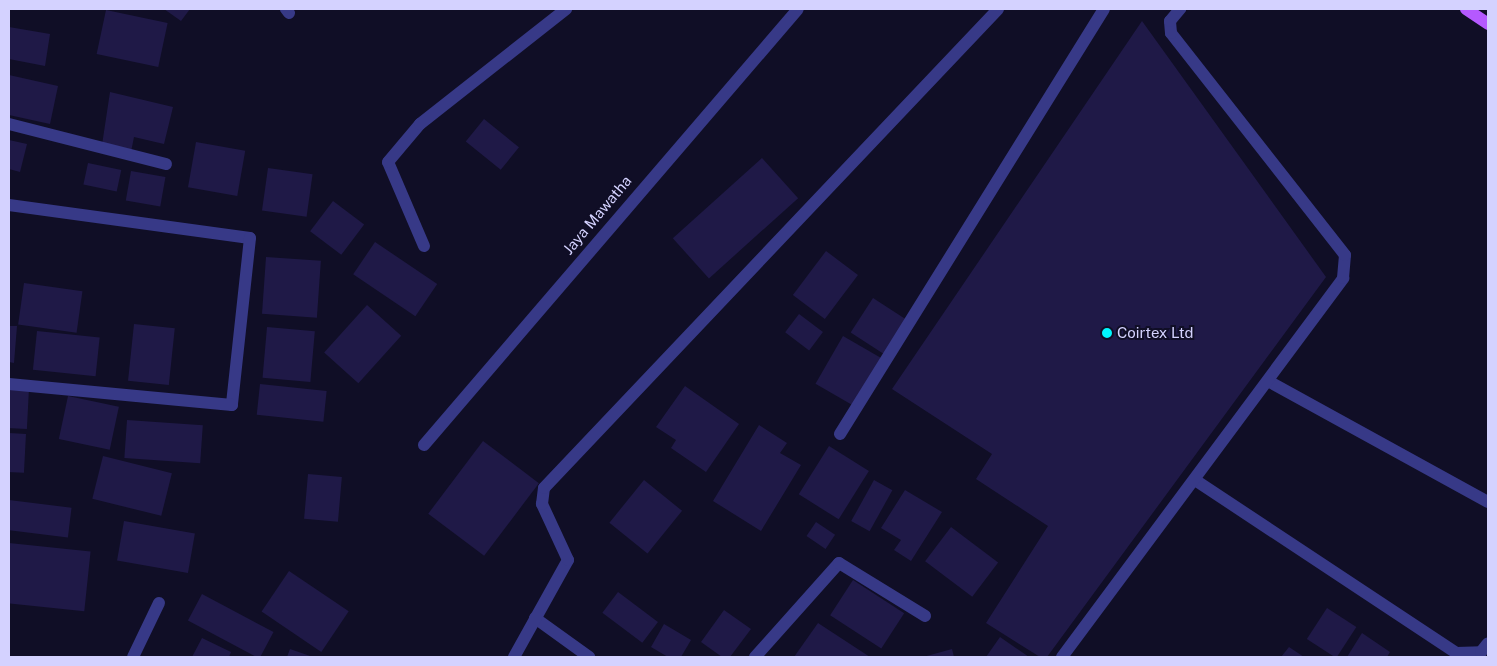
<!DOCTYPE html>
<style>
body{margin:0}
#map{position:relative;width:1497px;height:666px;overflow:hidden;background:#100e26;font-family:"Public Sans",sans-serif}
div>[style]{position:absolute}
.building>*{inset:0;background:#1f1947;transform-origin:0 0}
.lane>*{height:12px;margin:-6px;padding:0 6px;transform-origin:6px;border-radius:6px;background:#373987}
.street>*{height:12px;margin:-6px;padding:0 6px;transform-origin:6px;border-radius:6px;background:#373987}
.primary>*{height:12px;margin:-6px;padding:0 6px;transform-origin:6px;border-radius:6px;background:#b559ff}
.dots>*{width:14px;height:14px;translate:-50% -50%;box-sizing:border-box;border:2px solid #100e26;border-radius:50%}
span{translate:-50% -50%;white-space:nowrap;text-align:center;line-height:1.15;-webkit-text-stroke:4px #100e26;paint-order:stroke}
.street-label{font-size:15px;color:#d4d2ff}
.poi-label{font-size:15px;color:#d4d2ff}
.left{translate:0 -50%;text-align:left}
.frame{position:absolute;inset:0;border:10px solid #d4d2ff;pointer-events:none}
</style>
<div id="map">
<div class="building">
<div style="clip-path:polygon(164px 9px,190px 9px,181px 21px)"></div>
<div style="left:106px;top:10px;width:63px;height:45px;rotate:12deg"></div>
<div style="clip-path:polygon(1142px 21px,1326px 277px,1047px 657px,1040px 657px,986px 623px,1048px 526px,976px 479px,992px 454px,892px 389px)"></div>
<div style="clip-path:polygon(9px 27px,50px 34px,45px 66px,9px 59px)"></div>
<div style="clip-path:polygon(9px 75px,58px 86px,50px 124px,9px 115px)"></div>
<div style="clip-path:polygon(110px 92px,173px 107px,164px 144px,134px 137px,131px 152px,102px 145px)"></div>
<div style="left:484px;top:119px;width:45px;height:29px;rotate:39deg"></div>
<div style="clip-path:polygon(9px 140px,27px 144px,20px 172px,9px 169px)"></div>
<div style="left:196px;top:142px;width:50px;height:46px;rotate:10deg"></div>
<div style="left:762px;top:158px;width:54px;height:120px;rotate:48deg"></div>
<div style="left:88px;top:163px;width:34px;height:22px;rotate:12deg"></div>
<div style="left:268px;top:168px;width:45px;height:43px;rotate:8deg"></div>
<div style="left:131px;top:171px;width:35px;height:30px;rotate:10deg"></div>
<div style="left:333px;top:201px;width:39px;height:38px;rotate:37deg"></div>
<div style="left:375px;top:242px;width:75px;height:39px;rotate:34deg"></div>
<div style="left:826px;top:251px;width:40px;height:55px;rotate:37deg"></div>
<div style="left:266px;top:257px;width:55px;height:57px;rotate:4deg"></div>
<div style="left:24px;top:283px;width:59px;height:42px;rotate:8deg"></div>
<div style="left:873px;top:298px;width:40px;height:41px;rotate:33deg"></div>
<div style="left:367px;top:305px;width:46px;height:64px;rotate:42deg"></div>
<div style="left:799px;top:314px;width:30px;height:23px;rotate:37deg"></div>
<div style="left:134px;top:324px;width:41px;height:57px;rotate:6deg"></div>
<div style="clip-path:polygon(9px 326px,17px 326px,14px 363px,9px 362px)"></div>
<div style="left:267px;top:327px;width:48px;height:51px;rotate:5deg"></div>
<div style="left:37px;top:331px;width:63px;height:39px;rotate:6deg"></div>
<div style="left:843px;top:336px;width:46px;height:55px;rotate:30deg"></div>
<div style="left:260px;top:384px;width:67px;height:31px;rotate:6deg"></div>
<div style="clip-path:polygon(685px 386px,739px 424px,706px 472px,671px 448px,676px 440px,656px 427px)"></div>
<div style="left:9px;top:388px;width:20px;height:40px;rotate:3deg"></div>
<div style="left:68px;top:396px;width:52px;height:44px;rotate:12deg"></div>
<div style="left:127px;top:420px;width:76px;height:38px;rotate:4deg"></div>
<div style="clip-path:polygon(759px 425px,787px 443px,780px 453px,801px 465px,761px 531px,713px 501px)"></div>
<div style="left:9px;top:433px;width:17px;height:39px;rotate:3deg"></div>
<div style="left:483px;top:441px;width:70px;height:91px;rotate:37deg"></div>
<div style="left:829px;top:446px;width:47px;height:57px;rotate:32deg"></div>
<div style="left:103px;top:456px;width:71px;height:44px;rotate:14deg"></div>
<div style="left:308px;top:474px;width:34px;height:45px;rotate:5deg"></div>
<div style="left:644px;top:480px;width:49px;height:55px;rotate:39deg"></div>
<div style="left:874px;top:480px;width:21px;height:47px;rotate:29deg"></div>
<div style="clip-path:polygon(905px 490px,942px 512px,911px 561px,894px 550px,901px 540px,881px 528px)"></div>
<div style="left:9px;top:500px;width:63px;height:30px;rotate:7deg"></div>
<div style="left:124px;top:521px;width:72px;height:40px;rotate:10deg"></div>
<div style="left:816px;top:522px;width:23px;height:17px;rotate:34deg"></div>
<div style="left:951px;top:527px;width:59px;height:43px;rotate:37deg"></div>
<div style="left:9px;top:543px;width:82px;height:60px;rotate:6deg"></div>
<div style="left:289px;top:571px;width:72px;height:49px;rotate:34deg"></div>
<div style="left:853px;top:580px;width:61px;height:42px;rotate:33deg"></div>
<div style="left:618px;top:592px;width:50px;height:26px;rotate:37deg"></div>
<div style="left:202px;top:594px;width:81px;height:30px;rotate:28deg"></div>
<div style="left:1327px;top:608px;width:35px;height:37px;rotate:33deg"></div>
<div style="clip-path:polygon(724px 610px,751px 629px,730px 657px,722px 657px,701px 642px)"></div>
<div style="clip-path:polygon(818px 623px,870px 657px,794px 657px)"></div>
<div style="clip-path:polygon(664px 624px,691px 640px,681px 657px,668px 657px,651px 647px)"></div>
<div style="clip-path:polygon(1362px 633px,1390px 652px,1387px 657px,1347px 657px)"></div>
<div style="clip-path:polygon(1000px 637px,1029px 657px,986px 657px)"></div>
<div style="clip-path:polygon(202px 638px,231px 652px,229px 657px,192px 657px)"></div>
<div style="clip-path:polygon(1289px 647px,1304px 657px,1281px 657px)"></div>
<div style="clip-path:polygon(290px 649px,313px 657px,287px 657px)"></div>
<div style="clip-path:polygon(952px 649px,954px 657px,923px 657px)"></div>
</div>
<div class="lane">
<div style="left:840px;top:434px;width:500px;rotate:-58.15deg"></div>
</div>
<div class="street">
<div style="left:286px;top:9px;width:5px;rotate:53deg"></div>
<div style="left:9px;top:124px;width:162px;rotate:14.3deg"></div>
<div style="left:9px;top:205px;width:243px;rotate:7.8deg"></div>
<div style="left:250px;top:238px;width:168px;rotate:96.2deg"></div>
<div style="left:232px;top:405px;width:224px;rotate:-174.6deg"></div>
<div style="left:424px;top:246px;width:91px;rotate:-113.2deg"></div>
<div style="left:388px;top:162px;width:50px;rotate:-49.9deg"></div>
<div style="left:420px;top:124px;width:186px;rotate:-38.2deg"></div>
<div style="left:1268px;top:381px;width:251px;rotate:28.8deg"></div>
<div style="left:424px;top:445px;width:574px;rotate:-49.38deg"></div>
<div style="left:1195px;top:480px;width:313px;rotate:33.5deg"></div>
<div style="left:1456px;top:653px;width:25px;rotate:-2deg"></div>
<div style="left:1481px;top:652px;width:11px;rotate:-52deg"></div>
<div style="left:535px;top:618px;width:67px;rotate:35.8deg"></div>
<div style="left:133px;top:657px;width:60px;rotate:-64.3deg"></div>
<div style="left:514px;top:657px;width:111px;rotate:-60.9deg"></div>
<div style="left:568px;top:560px;width:62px;rotate:-114.9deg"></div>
<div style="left:542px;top:504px;width:16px;rotate:-83deg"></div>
<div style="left:544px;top:488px;width:660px;rotate:-46.53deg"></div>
<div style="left:755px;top:657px;width:126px;rotate:-48.2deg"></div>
<div style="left:839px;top:563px;width:101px;rotate:31.6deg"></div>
<div style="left:1062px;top:657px;width:472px;rotate:-53.4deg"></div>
<div style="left:1343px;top:278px;width:23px;rotate:-85deg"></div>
<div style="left:1345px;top:255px;width:282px;rotate:-128.1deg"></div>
<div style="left:1171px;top:33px;width:12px;rotate:-95deg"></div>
<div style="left:1170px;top:21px;width:16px;rotate:-50deg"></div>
</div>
<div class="primary">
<div style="left:1466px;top:9px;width:27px;rotate:34deg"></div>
</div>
<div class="dots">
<div style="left:1107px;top:333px;background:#00f6fd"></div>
</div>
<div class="street-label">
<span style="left:597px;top:215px;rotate:-50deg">Jaya Mawatha</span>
</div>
<div class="poi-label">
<span class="left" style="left:1117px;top:333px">Coirtex Ltd</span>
</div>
<div class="frame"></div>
</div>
